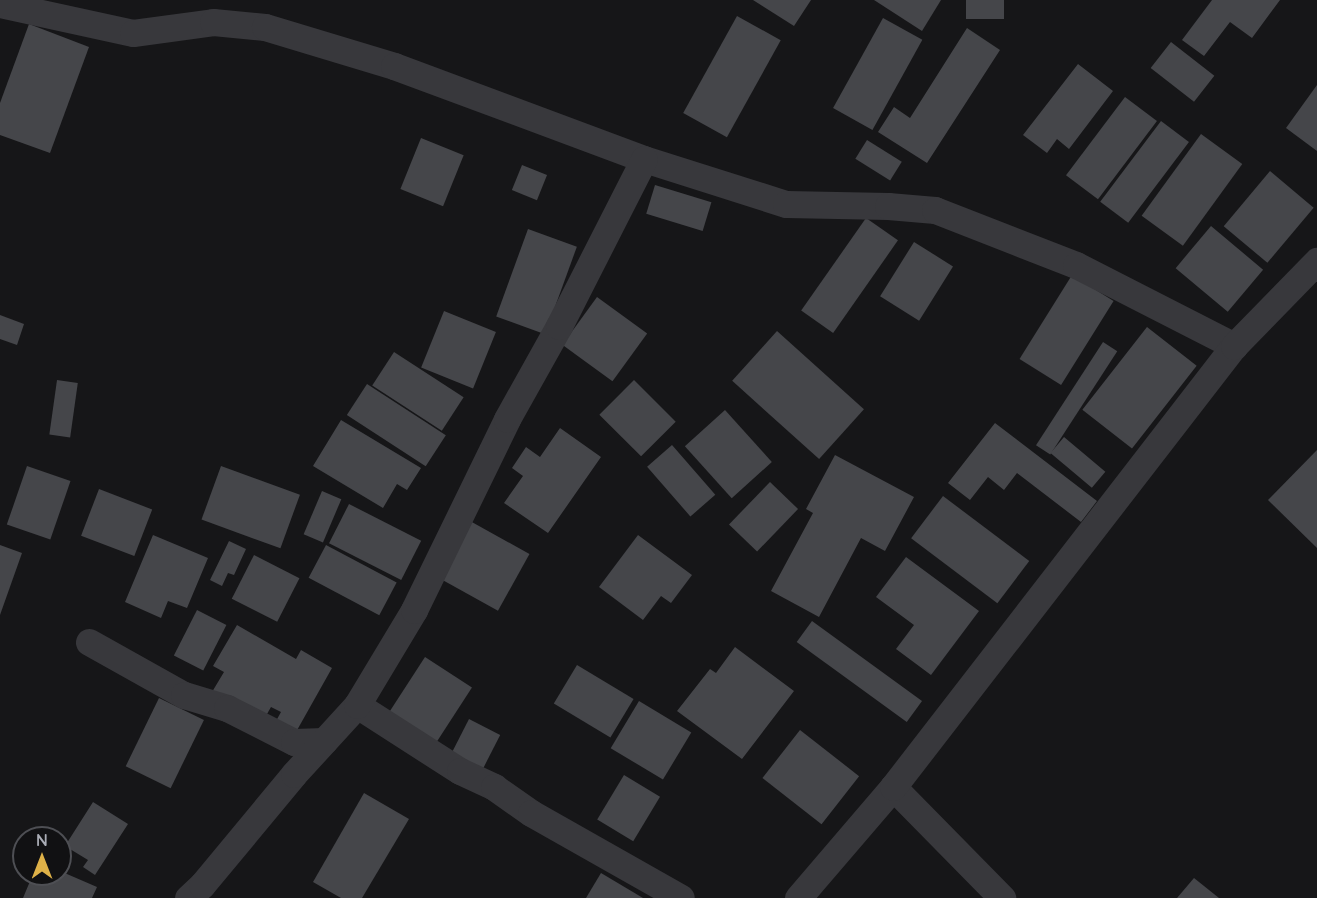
<!DOCTYPE html>
<style>
body{margin:0}
#map{position:relative;width:1317px;height:898px;overflow:hidden;background:#161618;font-family:Quicksand,sans-serif}
div>[style]{position:absolute}
.building>*{inset:0;background:#45464a;transform-origin:0 0}
.street>*{height:27px;margin:-13.5px;padding:0 13.5px;transform-origin:13.5px;border-radius:13.5px;background:#38383c}
span{translate:-50% -50%;white-space:nowrap;text-align:center;line-height:1.15;-webkit-text-stroke:4.5px #111113;paint-order:stroke}
.north{position:absolute;left:12px;top:826px;width:60px;height:60px;box-sizing:border-box;background:#111113;border:2px solid #4e4f54;border-radius:50%;rotate:0deg;font-size:16px;font-weight:700;line-height:24px;text-align:center;color:#aaadb6}
.north::after{content:'';display:block;margin:auto;width:21px;height:27px;background:#deb148;clip-path:polygon(50% 0,100% 100%,50% 72%,0 100%)}
</style>
<div id="map">
<div class="building">
<div style="clip-path:polygon(753px 0,811px 0,794px 26px)"></div>
<div style="clip-path:polygon(874px 0,941px 0,922px 31px)"></div>
<div style="left:966px;top:0;width:38px;height:19px"></div>
<div style="clip-path:polygon(1212px 0,1280px 0,1252px 38px,1230px 22px,1204px 56px,1182px 40px)"></div>
<div style="left:737px;top:16px;width:50px;height:111px;rotate:29deg"></div>
<div style="left:883px;top:18px;width:45px;height:103px;rotate:29deg"></div>
<div style="clip-path:polygon(29px 24px,89px 47px,50px 153px,0 135px,0 103px)"></div>
<div style="clip-path:polygon(967px 28px,1000px 50px,927px 163px,878px 132px,894px 107px,910px 118px)"></div>
<div style="left:1171px;top:42px;width:55px;height:33px;rotate:38deg"></div>
<div style="clip-path:polygon(1078px 64px,1113px 91px,1069px 149px,1057px 139px,1047px 153px,1023px 135px)"></div>
<div style="clip-path:polygon(1317px 85px,1317px 151px,1286px 128px)"></div>
<div style="left:1125px;top:97px;width:40px;height:98px;rotate:37deg"></div>
<div style="left:1161px;top:121px;width:35px;height:101px;rotate:37deg"></div>
<div style="left:1201px;top:134px;width:51px;height:101px;rotate:36deg"></div>
<div style="left:421px;top:138px;width:46px;height:55px;rotate:22deg"></div>
<div style="left:867px;top:140px;width:41px;height:22px;rotate:32deg"></div>
<div style="left:522px;top:165px;width:27px;height:27px;rotate:22deg"></div>
<div style="left:1270px;top:171px;width:57px;height:72px;rotate:40deg"></div>
<div style="left:655px;top:185px;width:59px;height:30px;rotate:17deg"></div>
<div style="left:866px;top:218px;width:39px;height:113px;rotate:35deg"></div>
<div style="left:1211px;top:226px;width:68px;height:55px;rotate:40deg"></div>
<div style="left:528px;top:229px;width:52px;height:93px;rotate:20deg"></div>
<div style="left:914px;top:242px;width:46px;height:64px;rotate:32deg"></div>
<div style="left:1072px;top:275px;width:49px;height:99px;rotate:32deg"></div>
<div style="left:597px;top:297px;width:62px;height:59px;rotate:36deg"></div>
<div style="left:444px;top:311px;width:56px;height:61px;rotate:22deg"></div>
<div style="clip-path:polygon(0 315px,24px 324px,17px 345px,0 339px)"></div>
<div style="left:1147px;top:327px;width:63px;height:105px;rotate:38deg"></div>
<div style="left:777px;top:331px;width:117px;height:67px;rotate:42deg"></div>
<div style="left:1103px;top:342px;width:17px;height:123px;rotate:33deg"></div>
<div style="left:394px;top:352px;width:83px;height:40px;rotate:33deg"></div>
<div style="left:57px;top:380px;width:21px;height:55px;rotate:8deg"></div>
<div style="left:634px;top:380px;width:59px;height:49px;rotate:45deg"></div>
<div style="left:367px;top:384px;width:94px;height:37px;rotate:33deg"></div>
<div style="left:725px;top:410px;width:70px;height:54px;rotate:48deg"></div>
<div style="clip-path:polygon(341px 420px,421px 468px,407px 490px,397px 484px,383px 508px,313px 466px)"></div>
<div style="clip-path:polygon(995px 423px,1097px 501px,1081px 522px,1017px 473px,1004px 490px,988px 477px,970px 500px,948px 483px)"></div>
<div style="clip-path:polygon(560px 428px,601px 457px,548px 533px,504px 503px,523px 476px,512px 468px,526px 447px,540px 457px)"></div>
<div style="left:1064px;top:437px;width:54px;height:21px;rotate:40deg"></div>
<div style="left:672px;top:445px;width:66px;height:33px;rotate:49deg"></div>
<div style="clip-path:polygon(1317px 450px,1317px 548px,1268px 500px)"></div>
<div style="clip-path:polygon(835px 455px,914px 497px,885px 551px,861px 538px,819px 617px,771px 591px,813px 513px,806px 509px)"></div>
<div style="left:27px;top:466px;width:46px;height:62px;rotate:19deg"></div>
<div style="left:221px;top:466px;width:84px;height:57px;rotate:20deg"></div>
<div style="left:770px;top:482px;width:39px;height:59px;rotate:44deg"></div>
<div style="left:99px;top:489px;width:57px;height:50px;rotate:21deg"></div>
<div style="left:322px;top:491px;width:21px;height:47px;rotate:23deg"></div>
<div style="left:943px;top:496px;width:108px;height:53px;rotate:37deg"></div>
<div style="left:349px;top:504px;width:81px;height:44px;rotate:27deg"></div>
<div style="left:470px;top:521px;width:68px;height:65px;rotate:29deg"></div>
<div style="clip-path:polygon(153px 535px,208px 558px,187px 608px,168px 601px,161px 618px,125px 602px)"></div>
<div style="clip-path:polygon(638px 535px,692px 575px,671px 603px,661px 596px,643px 620px,599px 587px)"></div>
<div style="clip-path:polygon(229px 541px,246px 549px,234px 575px,228px 573px,222px 586px,210px 580px)"></div>
<div style="clip-path:polygon(0 545px,22px 553px,0 615px)"></div>
<div style="left:326px;top:545px;width:80px;height:37px;rotate:28deg"></div>
<div style="left:254px;top:555px;width:51px;height:49px;rotate:27deg"></div>
<div style="clip-path:polygon(906px 557px,979px 611px,931px 675px,896px 649px,914px 625px,876px 597px)"></div>
<div style="left:197px;top:610px;width:33px;height:51px;rotate:27deg"></div>
<div style="left:812px;top:621px;width:136px;height:26px;rotate:36deg"></div>
<div style="clip-path:polygon(237px 625px,296px 659px,301px 650px,332px 668px,296px 732px,276px 721px,281px 712px,271px 707px,263px 721px,212px 692px,224px 672px,213px 666px)"></div>
<div style="clip-path:polygon(735px 647px,794px 691px,742px 759px,677px 711px,710px 669px,716px 673px)"></div>
<div style="left:425px;top:657px;width:56px;height:67px;rotate:33deg"></div>
<div style="left:577px;top:665px;width:66px;height:45px;rotate:31deg"></div>
<div style="left:159px;top:698px;width:50px;height:76px;rotate:26deg"></div>
<div style="left:639px;top:701px;width:61px;height:55px;rotate:31deg"></div>
<div style="left:469px;top:719px;width:35px;height:39px;rotate:27deg"></div>
<div style="left:800px;top:730px;width:75px;height:61px;rotate:38deg"></div>
<div style="left:624px;top:775px;width:42px;height:52px;rotate:31deg"></div>
<div style="clip-path:polygon(364px 793px,409px 819px,362px 898px,341px 898px,313px 882px)"></div>
<div style="clip-path:polygon(93px 802px,128px 824px,95px 875px,83px 867px,88px 860px,65px 846px)"></div>
<div style="clip-path:polygon(60px 871px,97px 887px,92px 898px,23px 898px,33px 874px,60px 874px)"></div>
<div style="clip-path:polygon(601px 873px,643px 898px,586px 898px)"></div>
<div style="clip-path:polygon(1194px 878px,1219px 898px,1177px 898px)"></div>
</div>
<div class="street">
<div style="left:0;top:4px;width:136px;rotate:12.3deg"></div>
<div style="left:133px;top:33px;width:81px;rotate:-7.8deg"></div>
<div style="left:213px;top:22px;width:52px;rotate:5.5deg"></div>
<div style="left:265px;top:27px;width:135px;rotate:16.8deg"></div>
<div style="left:394px;top:66px;width:267px;rotate:20.4deg"></div>
<div style="left:644px;top:159px;width:149px;rotate:17.6deg"></div>
<div style="left:786px;top:204px;width:102px;rotate:1.1deg"></div>
<div style="left:888px;top:206px;width:47px;rotate:4.9deg"></div>
<div style="left:935px;top:210px;width:151px;rotate:21.3deg"></div>
<div style="left:1076px;top:265px;width:178px;rotate:27.1deg"></div>
<div style="left:89px;top:642px;width:109px;rotate:29.2deg"></div>
<div style="left:184px;top:695px;width:45px;rotate:16.8deg"></div>
<div style="left:227px;top:708px;width:75px;rotate:26.9deg"></div>
<div style="left:294px;top:742px;width:30px;rotate:-2deg"></div>
<div style="left:357px;top:705px;width:122px;rotate:32.7deg"></div>
<div style="left:460px;top:771px;width:38px;rotate:25deg"></div>
<div style="left:494px;top:787px;width:45px;rotate:35.1deg"></div>
<div style="left:531px;top:813px;width:172px;rotate:29.5deg"></div>
<div style="left:893px;top:787px;width:156px;rotate:45.5deg"></div>
<div style="left:188px;top:898px;width:19px;rotate:-43deg"></div>
<div style="left:202px;top:885px;width:144px;rotate:-50.3deg"></div>
<div style="left:294px;top:774px;width:93px;rotate:-47.6deg"></div>
<div style="left:357px;top:705px;width:111px;rotate:-59deg"></div>
<div style="left:414px;top:610px;width:212px;rotate:-64deg"></div>
<div style="left:507px;top:419px;width:107px;rotate:-60.8deg"></div>
<div style="left:559px;top:326px;width:187px;rotate:-63deg"></div>
<div style="left:798px;top:898px;width:146px;rotate:-49.4deg"></div>
<div style="left:893px;top:787px;width:557px;rotate:-52.29deg"></div>
<div style="left:1234px;top:346px;width:119px;rotate:-45.7deg"></div>
</div>
<div class="north">N</div>
</div>
